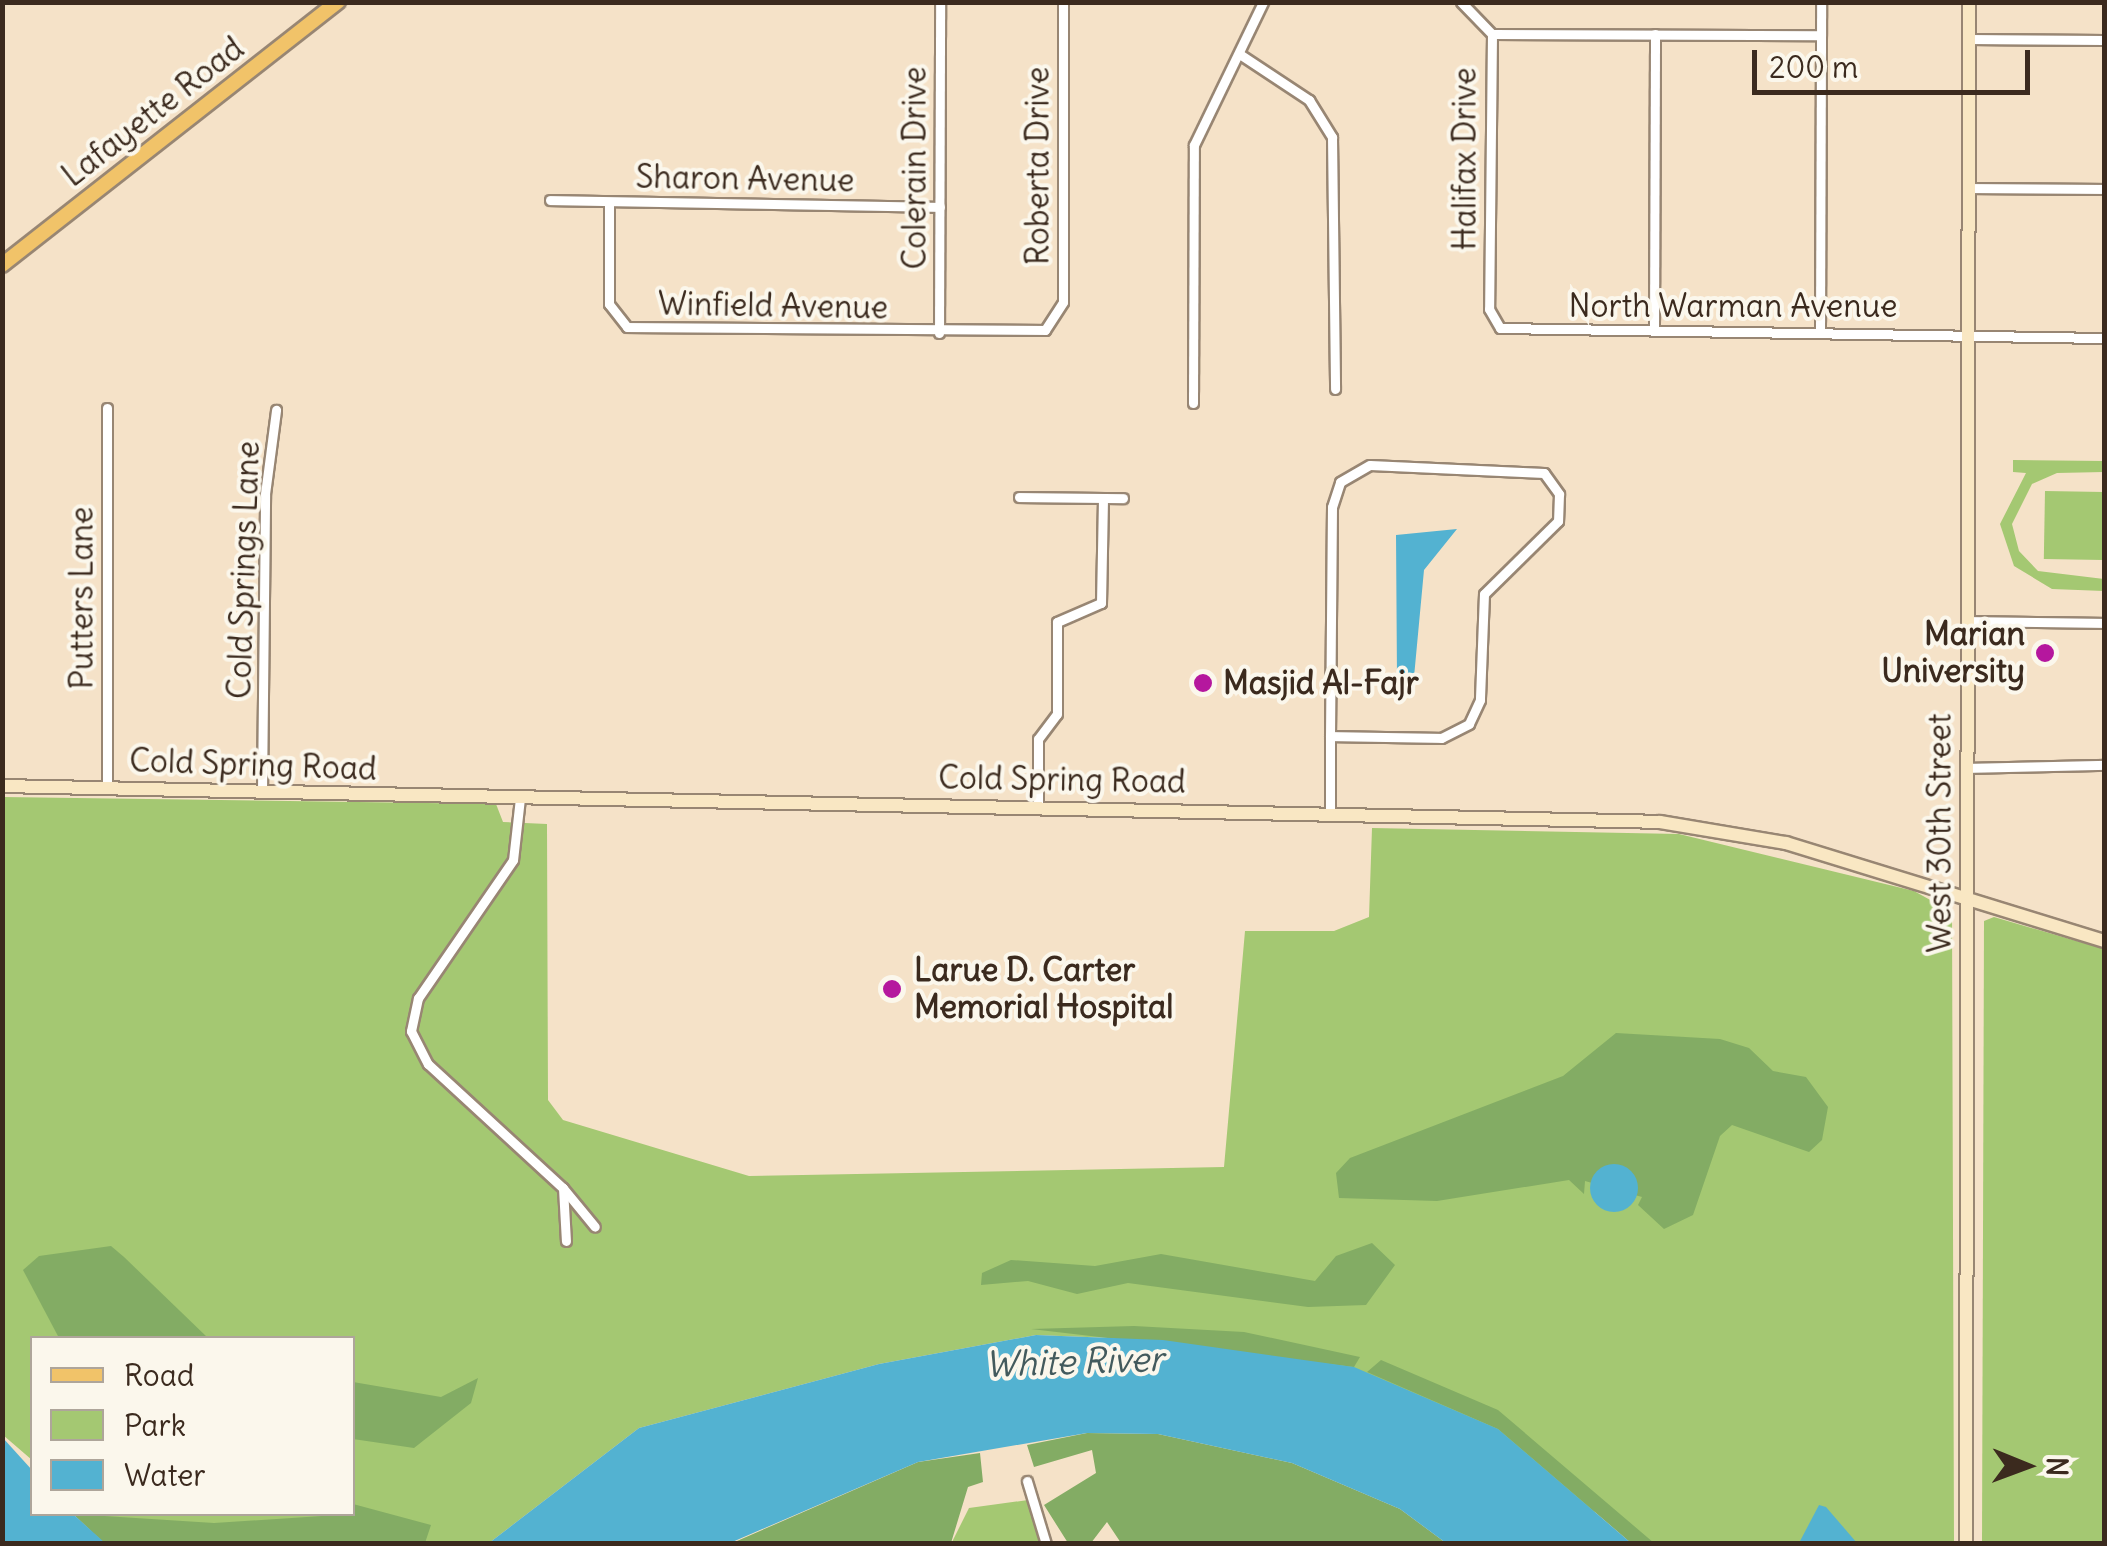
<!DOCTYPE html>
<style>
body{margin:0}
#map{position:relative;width:2107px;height:1546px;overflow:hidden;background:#f5e2c8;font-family:Delius,sans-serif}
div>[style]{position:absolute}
.green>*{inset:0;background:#a4c872;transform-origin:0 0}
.forest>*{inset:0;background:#83ac64}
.water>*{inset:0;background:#53b2d1}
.round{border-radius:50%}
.roads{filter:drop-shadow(2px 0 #988673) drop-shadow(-2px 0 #988673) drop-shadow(0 2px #988673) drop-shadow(0 -2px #988673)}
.street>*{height:9px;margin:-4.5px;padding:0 4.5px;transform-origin:4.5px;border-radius:4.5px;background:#fff}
.secondary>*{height:12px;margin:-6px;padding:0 6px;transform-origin:6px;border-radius:6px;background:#f9e7c3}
.primary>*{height:14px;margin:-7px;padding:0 7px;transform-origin:7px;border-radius:7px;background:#f1c369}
.dots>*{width:28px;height:28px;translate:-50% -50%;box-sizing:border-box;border:5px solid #fbf7ec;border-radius:50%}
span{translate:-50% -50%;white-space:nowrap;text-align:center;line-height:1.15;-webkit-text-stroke:8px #fbf7ec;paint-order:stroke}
.street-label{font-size:32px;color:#3b2a1e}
.poi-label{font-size:32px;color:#3b2a1e;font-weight:700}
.right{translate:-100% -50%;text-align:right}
.left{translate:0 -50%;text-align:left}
.water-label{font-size:35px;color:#435a5d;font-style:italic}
.frame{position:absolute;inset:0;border:5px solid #3b2a1e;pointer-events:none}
.legend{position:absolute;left:30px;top:1336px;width:325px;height:180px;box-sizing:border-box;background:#fbf7ec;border:2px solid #aea59a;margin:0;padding:12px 18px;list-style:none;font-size:30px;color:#3b2a1e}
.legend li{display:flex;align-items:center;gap:20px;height:50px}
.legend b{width:50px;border:2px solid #aea59a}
.north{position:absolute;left:1977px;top:1416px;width:100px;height:100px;-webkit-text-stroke:8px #fbf7ec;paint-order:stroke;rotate:91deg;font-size:28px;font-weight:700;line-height:40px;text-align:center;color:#3b2a1e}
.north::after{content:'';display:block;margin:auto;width:35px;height:45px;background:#3b2a1e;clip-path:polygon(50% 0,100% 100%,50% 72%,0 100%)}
.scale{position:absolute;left:1752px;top:50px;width:278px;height:45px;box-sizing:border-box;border:5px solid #3b2a1e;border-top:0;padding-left:12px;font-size:30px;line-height:35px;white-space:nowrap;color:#3b2a1e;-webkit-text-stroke:8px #fbf7ec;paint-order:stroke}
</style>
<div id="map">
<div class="green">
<div style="clip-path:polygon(2013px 460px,2104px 461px,2104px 472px,2057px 473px,2032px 484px,2012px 524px,2019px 551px,2038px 571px,2104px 579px,2104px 591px,2052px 589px,2014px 566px,2000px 524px,2026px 473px,2013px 472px)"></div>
<div style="left:2045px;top:491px;width:59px;height:68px;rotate:1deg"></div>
<div style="clip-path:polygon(3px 797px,496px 804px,503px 822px,547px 824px,548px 1100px,563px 1120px,749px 1176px,1224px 1167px,1245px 931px,1334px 931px,1369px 917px,1372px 828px,1679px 834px,1914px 891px,1952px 912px,1954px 1543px,1631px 1543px,1603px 1515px,1163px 1340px,1036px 1335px,879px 1364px,639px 1428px,489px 1543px,138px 1543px,100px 1514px,352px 1514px,352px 1338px,32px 1338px,32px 1460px,3px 1435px)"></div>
<div style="clip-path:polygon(1994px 917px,2104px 949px,2104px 1543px,1982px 1543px,1984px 921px)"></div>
<div style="clip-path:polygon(1028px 1500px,1042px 1544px,951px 1544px,969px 1508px)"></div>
</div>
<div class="forest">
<div style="clip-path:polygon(1616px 1033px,1720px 1039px,1749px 1048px,1773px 1071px,1806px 1077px,1828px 1107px,1822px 1140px,1809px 1152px,1732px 1125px,1720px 1136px,1693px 1215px,1664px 1229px,1638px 1205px,1642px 1197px,1585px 1181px,1584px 1194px,1569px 1180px,1437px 1201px,1339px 1198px,1336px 1173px,1350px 1158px,1563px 1076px)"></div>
<div style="clip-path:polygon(1372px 1243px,1395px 1265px,1366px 1305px,1308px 1307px,1128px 1283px,1077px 1294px,1028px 1281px,981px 1285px,982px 1273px,1011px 1260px,1095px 1266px,1161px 1254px,1315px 1281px,1336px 1256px)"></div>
<div style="clip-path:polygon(111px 1246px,124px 1257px,208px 1338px,59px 1338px,23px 1270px,39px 1256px)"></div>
<div style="clip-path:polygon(1134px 1326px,1244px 1332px,1360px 1357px,1354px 1367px,1031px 1329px)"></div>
<div style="clip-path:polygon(1381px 1360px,1498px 1410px,1654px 1543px,1631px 1543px,1498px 1429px,1367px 1372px)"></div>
<div style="clip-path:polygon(478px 1378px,471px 1403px,414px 1448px,353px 1439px,353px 1382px,441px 1397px)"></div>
<div style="clip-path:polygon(1087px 1433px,1158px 1434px,1292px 1463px,1400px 1509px,1446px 1543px,1121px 1543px,1107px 1522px,1091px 1543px,1068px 1543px,1044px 1505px,1096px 1473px,1092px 1450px,1034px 1467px,1027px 1445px)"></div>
<div style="clip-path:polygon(980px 1453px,983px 1482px,968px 1487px,951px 1543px,730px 1544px,918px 1462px)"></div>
<div style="clip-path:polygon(353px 1504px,431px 1525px,425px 1543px,105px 1544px,73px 1514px,214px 1523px,352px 1514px)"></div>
</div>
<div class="water">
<div style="clip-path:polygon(1457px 529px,1424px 570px,1414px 677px,1397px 679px,1396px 535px)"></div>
<div class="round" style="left:1590px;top:1164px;width:48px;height:48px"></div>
<div style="clip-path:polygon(1036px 1335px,1163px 1340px,1354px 1367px,1498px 1429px,1631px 1543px,1446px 1543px,1400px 1509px,1292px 1463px,1158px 1434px,1087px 1433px,918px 1462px,730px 1543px,489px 1543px,639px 1428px,879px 1364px)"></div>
<div style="clip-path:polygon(3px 1438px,32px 1470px,32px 1514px,73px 1514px,105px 1543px,3px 1543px)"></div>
<div style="clip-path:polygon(1819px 1505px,1826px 1507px,1857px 1543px,1799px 1543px)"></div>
</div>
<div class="roads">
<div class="street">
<div style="left:1461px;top:2px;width:45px;rotate:45.9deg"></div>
<div style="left:1492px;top:34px;width:275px;rotate:90.6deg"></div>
<div style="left:1489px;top:309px;width:22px;rotate:60deg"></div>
<div style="left:1500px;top:328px;width:604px;rotate:0.95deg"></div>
<div style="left:1492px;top:34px;width:328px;rotate:0.2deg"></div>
<div style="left:1969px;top:39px;width:135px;rotate:0.4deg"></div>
<div style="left:1241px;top:55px;width:82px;rotate:33.5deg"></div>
<div style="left:1309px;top:100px;width:44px;rotate:58.1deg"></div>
<div style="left:1332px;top:137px;width:252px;rotate:89.3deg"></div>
<div style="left:1969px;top:188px;width:135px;rotate:0.4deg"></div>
<div style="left:550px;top:200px;width:390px;rotate:1deg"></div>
<div style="left:609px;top:202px;width:102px;rotate:90deg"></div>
<div style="left:609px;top:304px;width:29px;rotate:52deg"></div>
<div style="left:627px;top:327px;width:418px;rotate:0.4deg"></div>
<div style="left:1045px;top:330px;width:33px;rotate:-57deg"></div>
<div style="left:1063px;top:302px;width:300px;rotate:-90deg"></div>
<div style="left:1654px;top:331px;width:297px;rotate:-89.8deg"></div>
<div style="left:1820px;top:332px;width:330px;rotate:-89.8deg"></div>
<div style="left:939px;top:333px;width:331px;rotate:-89.8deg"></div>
<div style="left:1193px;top:403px;width:258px;rotate:-89.8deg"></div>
<div style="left:1194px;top:145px;width:159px;rotate:-64.2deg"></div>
<div style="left:1019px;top:497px;width:104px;rotate:0.6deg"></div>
<div style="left:1968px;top:621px;width:136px;rotate:0.8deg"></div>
<div style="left:1968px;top:768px;width:136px;rotate:-1.3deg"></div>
<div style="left:107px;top:789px;width:381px;rotate:-90deg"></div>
<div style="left:262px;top:792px;width:298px;rotate:-89.4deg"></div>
<div style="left:265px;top:494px;width:85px;rotate:-82.5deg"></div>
<div style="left:520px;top:798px;width:62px;rotate:96.4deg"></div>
<div style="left:513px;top:860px;width:168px;rotate:124.5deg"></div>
<div style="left:418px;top:998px;width:34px;rotate:102deg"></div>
<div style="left:411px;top:1031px;width:37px;rotate:63deg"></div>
<div style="left:428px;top:1064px;width:183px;rotate:42.6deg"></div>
<div style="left:563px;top:1188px;width:53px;rotate:86.8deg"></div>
<div style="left:1038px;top:807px;width:68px;rotate:-90deg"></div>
<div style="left:1038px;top:739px;width:31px;rotate:-53deg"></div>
<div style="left:1057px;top:714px;width:92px;rotate:-90deg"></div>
<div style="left:1057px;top:622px;width:48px;rotate:-23.4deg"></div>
<div style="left:1101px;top:603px;width:105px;rotate:-88.9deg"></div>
<div style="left:1330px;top:813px;width:77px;rotate:-90deg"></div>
<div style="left:1330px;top:736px;width:229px;rotate:-89.5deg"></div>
<div style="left:1332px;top:507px;width:26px;rotate:-72deg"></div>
<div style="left:1340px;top:482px;width:34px;rotate:-30deg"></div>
<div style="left:1370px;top:465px;width:174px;rotate:2.6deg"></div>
<div style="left:1544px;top:473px;width:26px;rotate:54deg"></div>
<div style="left:1559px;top:494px;width:27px;rotate:92deg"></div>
<div style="left:1558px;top:521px;width:104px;rotate:135.4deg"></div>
<div style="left:1484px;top:594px;width:106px;rotate:92.2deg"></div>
<div style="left:1480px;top:700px;width:26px;rotate:115deg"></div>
<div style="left:1469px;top:724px;width:31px;rotate:153deg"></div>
<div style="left:1441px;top:738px;width:111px;rotate:-179deg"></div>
<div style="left:563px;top:1188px;width:50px;rotate:50.6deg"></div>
<div style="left:1027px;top:1481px;width:66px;rotate:73.2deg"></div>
</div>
<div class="secondary">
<div style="left:2px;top:786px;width:1658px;rotate:1.24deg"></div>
<div style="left:1660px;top:822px;width:128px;rotate:9.5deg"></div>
<div style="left:1786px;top:843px;width:333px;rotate:17.1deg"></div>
<div style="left:1966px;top:1544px;width:1542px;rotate:-89.89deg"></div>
</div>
<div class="primary">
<div style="left:2px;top:265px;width:427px;rotate:-38.1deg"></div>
</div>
</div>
<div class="dots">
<div style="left:2045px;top:653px;background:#b5179e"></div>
<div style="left:1203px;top:683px;background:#b5179e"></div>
<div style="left:892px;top:989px;background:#b5179e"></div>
</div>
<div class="street-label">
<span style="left:153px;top:112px;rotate:-38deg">Lafayette Road</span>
<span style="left:1465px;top:159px;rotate:-90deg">Halifax Drive</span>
<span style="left:1038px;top:166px;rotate:-90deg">Roberta Drive</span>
<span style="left:915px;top:168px;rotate:-90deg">Colerain Drive</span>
<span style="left:745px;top:179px;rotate:1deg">Sharon Avenue</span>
<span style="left:773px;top:306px;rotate:1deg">Winfield Avenue</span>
<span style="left:1733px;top:306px">North Warman Avenue</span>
<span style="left:244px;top:570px;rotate:-88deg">Cold Springs Lane</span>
<span style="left:82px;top:598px;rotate:-90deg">Putters Lane</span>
<span style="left:253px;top:765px;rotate:2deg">Cold Spring Road</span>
<span style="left:1062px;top:780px;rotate:1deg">Cold Spring Road</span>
<span style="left:1940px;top:833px;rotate:-90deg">West 30th Street</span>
</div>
<div class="poi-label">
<span class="right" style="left:2025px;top:653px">Marian<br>University</span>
<span class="left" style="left:1223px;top:683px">Masjid Al-Fajr</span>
<span class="left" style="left:914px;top:989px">Larue D. Carter<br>Memorial Hospital</span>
</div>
<div class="water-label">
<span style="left:1074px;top:1361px;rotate:-2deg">White River</span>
</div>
<div class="frame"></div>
<ul class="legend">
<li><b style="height:12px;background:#f1c369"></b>Road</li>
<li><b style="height:28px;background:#a4c872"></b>Park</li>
<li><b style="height:28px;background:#53b2d1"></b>Water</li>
</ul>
<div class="north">N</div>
<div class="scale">200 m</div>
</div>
